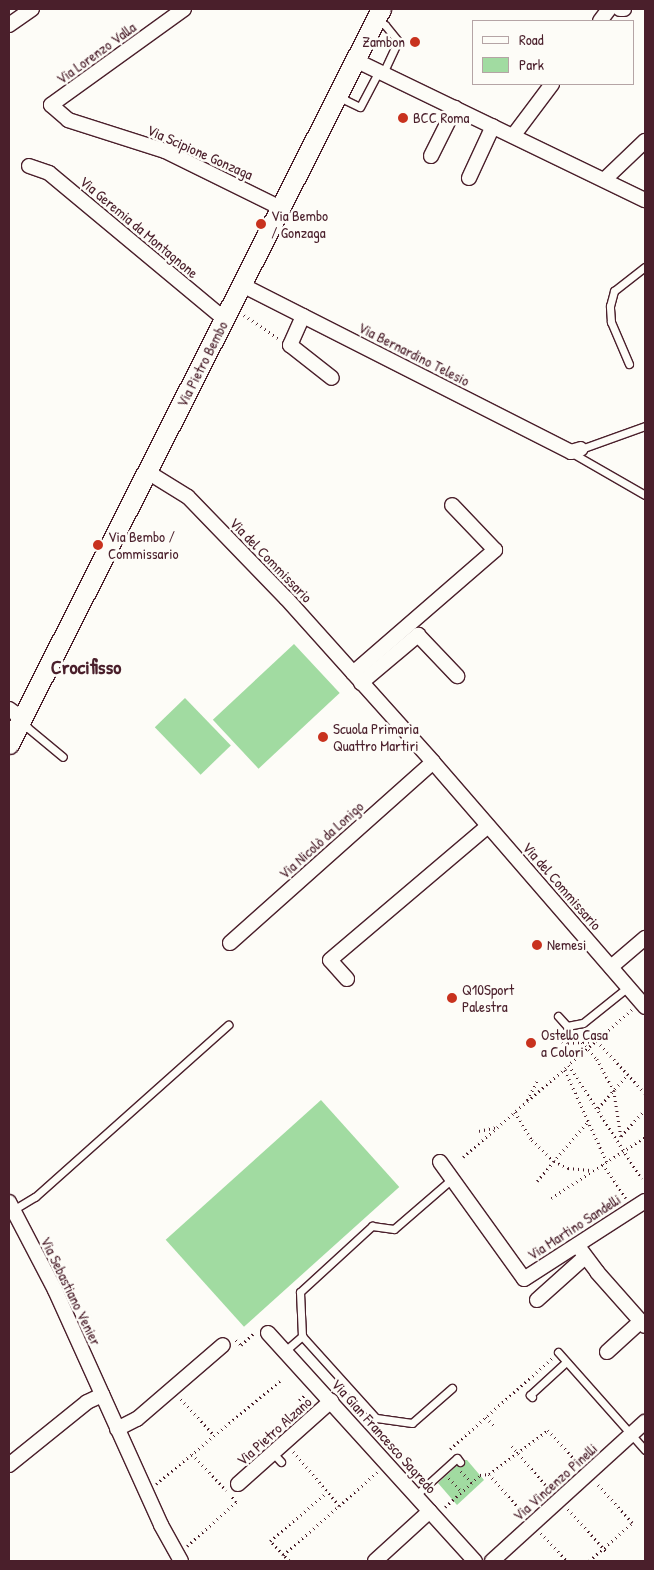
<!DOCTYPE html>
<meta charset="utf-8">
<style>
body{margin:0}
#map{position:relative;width:654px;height:1570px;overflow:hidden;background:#fdfcf7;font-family:"Patrick Hand",sans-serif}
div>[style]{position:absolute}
.green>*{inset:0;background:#a1dba1;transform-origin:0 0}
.path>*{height:2.5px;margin-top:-1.25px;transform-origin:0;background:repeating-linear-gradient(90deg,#4a1f2b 0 1px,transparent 0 5px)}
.roads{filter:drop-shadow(1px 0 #4a1f2b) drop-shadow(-1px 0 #4a1f2b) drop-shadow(0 1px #4a1f2b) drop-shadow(0 -1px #4a1f2b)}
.lane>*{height:7px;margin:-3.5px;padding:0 3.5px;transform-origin:3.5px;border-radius:3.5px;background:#fdfcf7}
.street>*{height:14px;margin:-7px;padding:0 7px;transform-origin:7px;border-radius:7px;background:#fdfcf7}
.secondary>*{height:19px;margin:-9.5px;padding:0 9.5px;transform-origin:9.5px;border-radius:9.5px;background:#fdfcf7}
.dots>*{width:14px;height:14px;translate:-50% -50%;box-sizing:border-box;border:2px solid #fdfcf7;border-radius:50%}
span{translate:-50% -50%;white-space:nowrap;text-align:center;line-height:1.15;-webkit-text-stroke:5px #fdfcf7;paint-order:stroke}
.poi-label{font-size:15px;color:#4a1f2b}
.right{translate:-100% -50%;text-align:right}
.left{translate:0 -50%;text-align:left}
.street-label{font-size:15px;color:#4a1f2b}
.district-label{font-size:20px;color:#4a1f2b;font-weight:700}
.frame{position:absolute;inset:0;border:10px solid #4a1f2b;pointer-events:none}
.legend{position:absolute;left:472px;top:20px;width:162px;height:65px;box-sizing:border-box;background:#fdfcf7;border:1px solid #b5a4a5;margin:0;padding:6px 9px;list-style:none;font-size:15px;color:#4a1f2b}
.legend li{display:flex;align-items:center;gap:10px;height:25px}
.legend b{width:25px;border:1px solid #b5a4a5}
</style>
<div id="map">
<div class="green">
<div style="left:294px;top:644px;width:67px;height:111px;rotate:47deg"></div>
<div style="left:185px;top:698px;width:66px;height:42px;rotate:46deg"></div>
<div style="left:321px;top:1100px;width:117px;height:209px;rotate:48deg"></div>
<div style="clip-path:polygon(463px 1460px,467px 1460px,484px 1480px,457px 1505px,438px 1483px)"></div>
</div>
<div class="path">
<div style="left:244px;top:315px;width:41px;rotate:34.1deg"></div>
<div style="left:632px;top:1010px;width:84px;rotate:138.9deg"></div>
<div style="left:569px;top:1065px;width:135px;rotate:57.4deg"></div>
<div style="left:557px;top:1040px;width:11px;rotate:15deg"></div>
<div style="left:568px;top:1043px;width:29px;rotate:-4deg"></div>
<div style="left:597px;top:1041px;width:71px;rotate:47.3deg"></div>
<div style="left:582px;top:1042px;width:23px;rotate:49deg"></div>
<div style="left:597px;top:1059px;width:36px;rotate:62deg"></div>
<div style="left:614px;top:1091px;width:46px;rotate:81.2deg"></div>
<div style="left:565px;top:1070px;width:101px;rotate:65.5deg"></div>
<div style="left:527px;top:1100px;width:21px;rotate:-62deg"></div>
<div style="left:598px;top:1108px;width:45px;rotate:-48.6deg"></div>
<div style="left:515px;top:1112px;width:33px;rotate:59deg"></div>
<div style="left:532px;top:1140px;width:30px;rotate:44deg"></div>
<div style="left:554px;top:1161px;width:16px;rotate:27deg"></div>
<div style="left:568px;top:1168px;width:25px;rotate:5deg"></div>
<div style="left:479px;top:1131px;width:17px;rotate:-13deg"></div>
<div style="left:621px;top:1136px;width:36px;rotate:-48deg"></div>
<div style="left:463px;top:1157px;width:140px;rotate:-41deg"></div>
<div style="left:603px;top:1164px;width:41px;rotate:55.9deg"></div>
<div style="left:537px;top:1181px;width:79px;rotate:-49.6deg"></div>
<div style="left:551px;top:1198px;width:112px;rotate:-33deg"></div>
<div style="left:236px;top:1340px;width:7px;rotate:45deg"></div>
<div style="left:241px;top:1345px;width:19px;rotate:-43deg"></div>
<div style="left:181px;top:1399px;width:49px;rotate:47.5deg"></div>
<div style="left:299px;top:1400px;width:8px;rotate:-40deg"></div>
<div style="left:486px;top:1417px;width:13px;rotate:48deg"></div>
<div style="left:512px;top:1446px;width:58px;rotate:49.2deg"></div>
<div style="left:450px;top:1449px;width:137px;rotate:-41.7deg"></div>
<div style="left:192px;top:1454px;width:50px;rotate:46.6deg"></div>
<div style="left:461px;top:1471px;width:16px;rotate:47deg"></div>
<div style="left:489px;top:1474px;width:53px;rotate:48.8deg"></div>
<div style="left:449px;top:1478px;width:19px;rotate:47deg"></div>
<div style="left:156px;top:1484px;width:163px;rotate:-39.8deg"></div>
<div style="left:339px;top:1506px;width:51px;rotate:-41.8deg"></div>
<div style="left:445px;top:1507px;width:47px;rotate:-42.4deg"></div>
<div style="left:480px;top:1475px;width:9px;rotate:-6deg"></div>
<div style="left:489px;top:1474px;width:74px;rotate:-36.7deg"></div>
<div style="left:548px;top:1430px;width:46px;rotate:47.6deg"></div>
<div style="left:568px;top:1509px;width:58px;rotate:47.8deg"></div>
<div style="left:541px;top:1533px;width:38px;rotate:47deg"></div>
<div style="left:187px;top:1546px;width:66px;rotate:-41.9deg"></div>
<div style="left:236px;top:1502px;width:8px;rotate:-130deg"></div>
<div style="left:283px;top:1555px;width:19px;rotate:-133deg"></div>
<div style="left:270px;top:1541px;width:75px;rotate:-40.7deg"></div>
<div style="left:289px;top:1561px;width:8px;rotate:-135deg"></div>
<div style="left:283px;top:1555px;width:74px;rotate:-41.2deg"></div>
<div style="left:339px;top:1506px;width:71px;rotate:-130.4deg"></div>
<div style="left:589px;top:1561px;width:57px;rotate:-41.5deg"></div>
<div style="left:632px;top:1523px;width:54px;rotate:-132deg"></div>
</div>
<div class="roads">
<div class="lane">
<div style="left:376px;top:19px;width:11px;rotate:34deg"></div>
<div style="left:385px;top:25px;width:21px;rotate:51deg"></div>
<div style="left:398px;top:41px;width:35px;rotate:115deg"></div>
<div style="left:337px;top:96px;width:25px;rotate:26deg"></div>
<div style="left:360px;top:107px;width:41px;rotate:-62.2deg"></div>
<div style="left:629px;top:364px;width:46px;rotate:-113.2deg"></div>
<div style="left:611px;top:322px;width:16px;rotate:-94deg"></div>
<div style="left:610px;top:306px;width:16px;rotate:-75deg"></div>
<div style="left:614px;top:291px;width:39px;rotate:-38deg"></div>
<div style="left:581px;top:449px;width:68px;rotate:-19.8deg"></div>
<div style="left:572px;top:453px;width:84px;rotate:29.9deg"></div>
<div style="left:23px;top:720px;width:9px;rotate:58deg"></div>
<div style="left:28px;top:728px;width:45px;rotate:39.6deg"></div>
<div style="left:558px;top:1016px;width:13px;rotate:48deg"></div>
<div style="left:567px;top:1026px;width:16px;rotate:-11deg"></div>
<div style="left:583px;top:1023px;width:58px;rotate:-38.7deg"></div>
<div style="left:13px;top:1210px;width:26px;rotate:-31deg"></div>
<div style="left:35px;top:1197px;width:259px;rotate:-41.7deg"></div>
<div style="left:285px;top:1351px;width:23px;rotate:-41deg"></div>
<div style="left:558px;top:1352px;width:131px;rotate:48.4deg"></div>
<div style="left:452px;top:1388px;width:53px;rotate:138.8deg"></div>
<div style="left:412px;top:1423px;width:36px;rotate:-172deg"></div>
<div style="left:376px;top:1418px;width:110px;rotate:-132.1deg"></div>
<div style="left:302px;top:1336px;width:44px;rotate:-92.6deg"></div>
<div style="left:300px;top:1292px;width:98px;rotate:-42.5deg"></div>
<div style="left:372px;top:1226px;width:22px;rotate:8deg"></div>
<div style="left:394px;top:1229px;width:77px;rotate:-40.8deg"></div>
<div style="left:532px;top:1397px;width:3px;rotate:-135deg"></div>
<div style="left:530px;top:1395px;width:49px;rotate:-42.5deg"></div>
<div style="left:273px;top:1453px;width:12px;rotate:48deg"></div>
<div style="left:416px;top:1495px;width:55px;rotate:-42.1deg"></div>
<div style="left:457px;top:1458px;width:5px;rotate:53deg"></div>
</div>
<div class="street">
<div style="left:184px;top:9px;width:164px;rotate:144.2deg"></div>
<div style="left:51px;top:105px;width:23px;rotate:41deg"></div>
<div style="left:68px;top:120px;width:102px;rotate:17.7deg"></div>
<div style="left:165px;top:151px;width:129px;rotate:26.2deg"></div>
<div style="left:620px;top:9px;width:4px"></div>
<div style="left:600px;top:21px;width:15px;rotate:-53deg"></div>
<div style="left:9px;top:25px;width:28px;rotate:-35deg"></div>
<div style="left:355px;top:60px;width:322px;rotate:25.8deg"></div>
<div style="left:513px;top:136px;width:65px;rotate:-53.1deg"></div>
<div style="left:431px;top:156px;width:54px;rotate:-63.4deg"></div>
<div style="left:29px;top:166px;width:21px;rotate:19deg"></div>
<div style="left:49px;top:173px;width:228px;rotate:39.8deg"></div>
<div style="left:469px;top:178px;width:57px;rotate:-65.2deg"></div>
<div style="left:604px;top:180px;width:57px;rotate:-43.6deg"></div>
<div style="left:242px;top:285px;width:369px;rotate:26.9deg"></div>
<div style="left:571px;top:452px;width:10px;rotate:-17deg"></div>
<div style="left:303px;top:316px;width:32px;rotate:114deg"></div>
<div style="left:290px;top:345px;width:53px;rotate:38.2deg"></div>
<div style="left:146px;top:471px;width:49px;rotate:31.8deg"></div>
<div style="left:188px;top:497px;width:141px;rotate:45.9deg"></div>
<div style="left:286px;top:598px;width:220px;rotate:48.1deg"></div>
<div style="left:433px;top:762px;width:324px;rotate:49.1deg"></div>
<div style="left:353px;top:673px;width:188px;rotate:-40.9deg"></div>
<div style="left:495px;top:550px;width:62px;rotate:-133.7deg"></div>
<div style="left:361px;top:683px;width:75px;rotate:-40.1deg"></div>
<div style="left:418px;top:635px;width:57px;rotate:46.4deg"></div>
<div style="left:9px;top:709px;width:16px;rotate:35deg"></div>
<div style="left:230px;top:943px;width:272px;rotate:-41.7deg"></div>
<div style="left:611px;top:967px;width:45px;rotate:-40.5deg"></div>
<div style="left:347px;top:979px;width:25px;rotate:-132deg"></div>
<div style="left:330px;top:960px;width:207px;rotate:-40.3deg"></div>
<div style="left:440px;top:1162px;width:144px;rotate:54.3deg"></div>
<div style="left:524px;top:1279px;width:144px;rotate:-32.8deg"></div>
<div style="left:9px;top:1202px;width:99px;rotate:62.4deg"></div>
<div style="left:55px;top:1290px;width:258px;rotate:65.7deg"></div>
<div style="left:161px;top:1525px;width:41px;rotate:60.9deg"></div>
<div style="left:577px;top:1245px;width:34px;rotate:53deg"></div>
<div style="left:597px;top:1272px;width:72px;rotate:48.4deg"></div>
<div style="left:537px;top:1300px;width:64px;rotate:-41.9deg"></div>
<div style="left:268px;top:1333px;width:308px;rotate:47.8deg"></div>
<div style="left:607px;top:1352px;width:46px;rotate:-42.4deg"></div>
<div style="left:117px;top:1429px;width:22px;rotate:-27deg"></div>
<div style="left:137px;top:1419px;width:113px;rotate:-40.7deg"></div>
<div style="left:9px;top:1465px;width:100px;rotate:-38.9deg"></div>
<div style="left:87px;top:1402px;width:17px;rotate:-25deg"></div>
<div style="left:238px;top:1484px;width:125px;rotate:-41.7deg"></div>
<div style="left:375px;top:1561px;width:74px;rotate:-42.3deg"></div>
<div style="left:492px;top:1561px;width:207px;rotate:-42.3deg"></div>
</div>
<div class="secondary">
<div style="left:9px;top:744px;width:824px;rotate:-63.16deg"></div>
</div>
</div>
<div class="dots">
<div style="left:415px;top:42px;background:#c8321e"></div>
<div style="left:403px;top:118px;background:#c8321e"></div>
<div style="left:261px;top:224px;background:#c8321e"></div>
<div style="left:98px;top:545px;background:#c8321e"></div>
<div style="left:323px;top:737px;background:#c8321e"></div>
<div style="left:537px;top:945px;background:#c8321e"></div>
<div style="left:452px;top:998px;background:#c8321e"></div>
<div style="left:531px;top:1043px;background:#c8321e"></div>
</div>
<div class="poi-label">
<span class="right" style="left:405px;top:42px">Zambon</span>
<span class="left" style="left:413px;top:118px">BCC Roma</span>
<span class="left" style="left:271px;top:224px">Via Bembo<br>/ Gonzaga</span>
<span class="left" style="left:108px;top:545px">Via Bembo /<br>Commissario</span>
<span class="left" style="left:333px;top:737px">Scuola Primaria<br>Quattro Martiri</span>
<span class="left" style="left:547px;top:945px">Nemesi</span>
<span class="left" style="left:462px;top:998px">Q10Sport<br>Palestra</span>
<span class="left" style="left:541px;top:1043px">Ostello Casa<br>a Colori</span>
</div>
<div class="street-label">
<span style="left:96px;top:53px;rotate:-36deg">Via Lorenzo Valla</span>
<span style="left:200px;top:152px;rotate:24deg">Via Scipione Gonzaga</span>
<span style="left:139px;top:227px;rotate:40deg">Via Geremia da Montagnone</span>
<span style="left:414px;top:354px;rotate:27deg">Via Bernardino Telesio</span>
<span style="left:202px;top:364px;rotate:-63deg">Via Pietro Bembo</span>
<span style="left:271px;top:560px;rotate:46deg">Via del Commissario</span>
<span style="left:321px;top:840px;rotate:-42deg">Via Nicolò da Lonigo</span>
<span style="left:562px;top:886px;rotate:49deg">Via del Commissario</span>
<span style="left:574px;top:1227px;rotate:-33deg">Via Martino Sandelli</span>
<span style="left:71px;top:1291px;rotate:64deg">Via Sebastiano Venier</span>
<span style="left:274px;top:1431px;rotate:-42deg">Via Pietro Alzano</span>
<span style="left:384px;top:1436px;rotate:48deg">Via Gian Francesco Sagredo</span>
<span style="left:555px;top:1482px;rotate:-42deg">Via Vincenzo Pinelli</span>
</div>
<div class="district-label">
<span style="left:86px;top:666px">Crocifisso</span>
</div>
<div class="frame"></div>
<ul class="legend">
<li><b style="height:6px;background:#fdfcf7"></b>Road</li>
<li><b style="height:14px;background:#a1dba1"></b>Park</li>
</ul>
</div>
